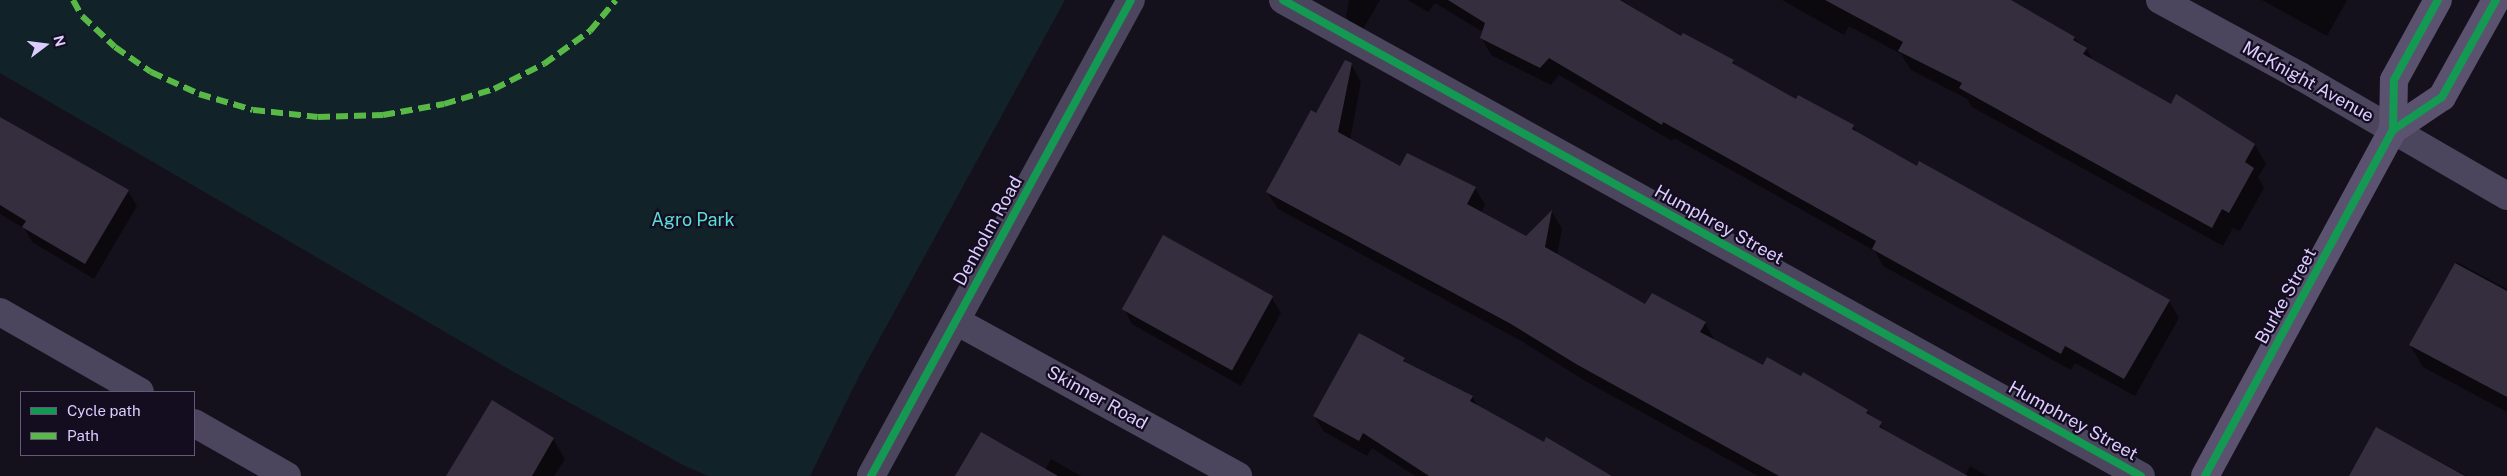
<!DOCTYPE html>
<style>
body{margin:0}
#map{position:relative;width:2507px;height:476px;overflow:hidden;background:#15111c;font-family:"Public Sans",sans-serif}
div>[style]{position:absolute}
.green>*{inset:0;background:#112228}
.shadow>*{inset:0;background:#0007}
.building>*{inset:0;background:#352e3e;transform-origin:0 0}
.street>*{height:28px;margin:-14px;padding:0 14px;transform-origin:14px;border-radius:14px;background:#4b465d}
.secondary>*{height:28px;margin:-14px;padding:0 14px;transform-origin:14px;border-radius:14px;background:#5b5270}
.quiet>*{height:6px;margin-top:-3px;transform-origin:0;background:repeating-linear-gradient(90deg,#58b947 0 12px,transparent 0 18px)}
.cycleway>*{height:8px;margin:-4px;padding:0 4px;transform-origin:4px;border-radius:4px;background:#139951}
span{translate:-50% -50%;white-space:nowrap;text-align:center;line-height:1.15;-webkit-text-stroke:4.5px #140d20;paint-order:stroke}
.street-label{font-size:18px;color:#dcf}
.park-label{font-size:18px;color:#59ded9}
.legend{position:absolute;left:20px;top:391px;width:175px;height:65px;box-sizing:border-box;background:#140d20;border:1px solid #645979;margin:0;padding:6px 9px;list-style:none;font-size:15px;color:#dcf}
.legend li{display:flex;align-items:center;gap:10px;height:25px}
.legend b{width:25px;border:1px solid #645979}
.north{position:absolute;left:20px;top:20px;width:50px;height:50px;-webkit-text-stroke:4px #140d20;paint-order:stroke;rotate:75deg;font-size:14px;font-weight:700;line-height:20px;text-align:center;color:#dcf}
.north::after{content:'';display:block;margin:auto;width:18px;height:22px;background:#dcf;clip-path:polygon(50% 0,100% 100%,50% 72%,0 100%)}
</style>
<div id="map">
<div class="green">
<div style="clip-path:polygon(0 0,1065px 0,858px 378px,810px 476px,708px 476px,683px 465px,512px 371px,0 73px)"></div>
</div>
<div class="shadow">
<div style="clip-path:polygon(1349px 0,1380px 0,1359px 36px,1346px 16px)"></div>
<div style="clip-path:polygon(1408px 0,1622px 0,1681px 38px,1733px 61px,1736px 66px,1796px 101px,1853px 126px,1857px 133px,1917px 167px,2169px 301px,2179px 318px,2135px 396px,2075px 363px,2071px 370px,1883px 266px,1875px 251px,1674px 138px,1672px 141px,1559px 75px,1551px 85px,1491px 55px,1481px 37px,1483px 32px,1435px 3px,1428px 12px)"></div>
<div style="clip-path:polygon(1782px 0,1987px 0,2074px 38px,2086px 48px,2094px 62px,2171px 106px,2176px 96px,2255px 145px,2266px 164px,2258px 177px,2264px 188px,2240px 231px,2233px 228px,2223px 246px,1972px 107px,1967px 99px,1911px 70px,1901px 54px,1849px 26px,1844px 35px)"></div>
<div style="clip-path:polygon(2262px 0,2347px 0,2327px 36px)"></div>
<div style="clip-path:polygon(1351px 64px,1361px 82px,1350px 140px,1401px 168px,1475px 188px,1485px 205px,1481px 213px,1526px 237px,1552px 212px,1562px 229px,1557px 255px,1646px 306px,1705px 323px,1715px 341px,1763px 367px,1867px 411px,1887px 433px,1965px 476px,1970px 466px,1988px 476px,1758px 476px,1587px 382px,1523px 342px,1278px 209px,1267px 192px)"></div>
<div style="clip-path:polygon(0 117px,128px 191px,137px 206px,94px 279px,32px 242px,25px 229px,0 214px)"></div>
<div style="clip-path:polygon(2457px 262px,2507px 289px,2507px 412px,2423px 367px,2410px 345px)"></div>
<div style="clip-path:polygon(1272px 298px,1281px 313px,1241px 386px,1132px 324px,1124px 309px)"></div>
<div style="clip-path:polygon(1404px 359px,1406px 363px,1472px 396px,1478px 407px,1544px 444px,1547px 439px,1613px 476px,1415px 476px,1372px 448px,1367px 456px,1323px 431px,1314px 416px)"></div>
<div style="clip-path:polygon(2376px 428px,2467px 476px,2350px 476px)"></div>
<div style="clip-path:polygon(553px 439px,565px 459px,554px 476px,448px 476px)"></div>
<div style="clip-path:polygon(1051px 459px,1081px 476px,956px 476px,1045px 470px)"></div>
</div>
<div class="building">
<div style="clip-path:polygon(1448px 0,1620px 0,1681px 36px,1683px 33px,1734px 60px,1732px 63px,1796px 99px,1798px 95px,1854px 125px,1852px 129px,1917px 166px,1919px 161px,2170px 300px,2124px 379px,2065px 346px,2061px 354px,1872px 249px,1876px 241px,1663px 122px,1662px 125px,1549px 58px,1540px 68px,1480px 38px,1485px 23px)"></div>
<div style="clip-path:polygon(1825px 0,2011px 0,2075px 37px,2073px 40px,2087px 48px,2083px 54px,2171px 104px,2176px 94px,2255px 144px,2245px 162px,2254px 168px,2229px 213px,2222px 209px,2212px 228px,1959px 88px,1962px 83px,1898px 51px,1903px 42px)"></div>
<div style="clip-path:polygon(1345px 60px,1352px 63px,1338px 132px,1400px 166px,1407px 153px,1476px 187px,1467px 204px,1526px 236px,1552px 210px,1545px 247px,1645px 304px,1652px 293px,1706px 322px,1700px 332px,1763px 365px,1767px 357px,1801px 376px,1803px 372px,1868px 410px,1866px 413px,1882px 422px,1879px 427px,1968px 476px,1779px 476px,1576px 364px,1511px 324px,1266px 192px,1311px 110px,1316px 113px)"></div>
<div style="clip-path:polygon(0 117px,129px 190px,85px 264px,22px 227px,26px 221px,0 205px)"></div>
<div style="left:1163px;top:235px;width:126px;height:85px;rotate:29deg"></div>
<div style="clip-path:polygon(2455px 263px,2507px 291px,2507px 397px,2409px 345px)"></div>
<div style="clip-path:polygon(1359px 333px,1405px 358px,1403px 361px,1473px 396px,1470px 401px,1544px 442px,1546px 437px,1612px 476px,1429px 476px,1363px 433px,1359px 441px,1313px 416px)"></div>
<div style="clip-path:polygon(492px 400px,554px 438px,532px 476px,446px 476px)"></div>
<div style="clip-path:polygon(2376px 427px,2465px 476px,2349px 476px)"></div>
<div style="clip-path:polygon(981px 432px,1058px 476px,955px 476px)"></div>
</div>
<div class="street">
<div style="left:1283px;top:0;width:981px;rotate:29.02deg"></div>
<div style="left:2160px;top:0;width:159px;rotate:28.5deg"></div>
<div style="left:2300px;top:76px;width:239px;rotate:30.1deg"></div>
<div style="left:0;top:312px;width:161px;rotate:29.7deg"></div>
<div style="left:956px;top:321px;width:322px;rotate:28.8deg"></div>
<div style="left:194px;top:423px;width:107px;rotate:29.7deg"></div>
<div style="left:871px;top:476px;width:542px;rotate:-61.36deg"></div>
</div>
<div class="secondary">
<div style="left:2393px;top:130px;width:59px;rotate:-34deg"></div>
<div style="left:2442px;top:97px;width:111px;rotate:-60.9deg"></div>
<div style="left:2205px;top:476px;width:394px;rotate:-61.5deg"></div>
<div style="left:2393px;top:130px;width:50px;rotate:-88.9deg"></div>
<div style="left:2394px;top:80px;width:91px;rotate:-61.2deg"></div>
</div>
<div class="quiet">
<div style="left:73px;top:0;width:18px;rotate:61deg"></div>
<div style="left:82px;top:16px;width:45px;rotate:43.2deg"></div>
<div style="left:115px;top:47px;width:44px;rotate:34.8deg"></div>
<div style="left:151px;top:72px;width:53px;rotate:24.6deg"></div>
<div style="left:199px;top:94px;width:56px;rotate:16.5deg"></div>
<div style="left:253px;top:110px;width:65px;rotate:6.1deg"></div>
<div style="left:318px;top:117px;width:65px;rotate:-1.8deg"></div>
<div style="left:383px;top:115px;width:62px;rotate:-10.2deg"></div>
<div style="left:444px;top:104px;width:52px;rotate:-16.7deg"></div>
<div style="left:494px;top:89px;width:56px;rotate:-26.6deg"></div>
<div style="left:544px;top:64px;width:57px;rotate:-35.7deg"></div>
<div style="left:590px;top:31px;width:40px;rotate:-50deg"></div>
</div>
<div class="cycleway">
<div style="left:1283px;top:0;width:981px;rotate:29.02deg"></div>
<div style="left:2393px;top:130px;width:59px;rotate:-34deg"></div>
<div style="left:2442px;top:97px;width:111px;rotate:-60.9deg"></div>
<div style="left:871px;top:476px;width:542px;rotate:-61.36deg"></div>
<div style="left:2205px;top:476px;width:394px;rotate:-61.5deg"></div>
<div style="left:2393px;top:130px;width:50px;rotate:-88.9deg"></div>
<div style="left:2394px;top:80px;width:91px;rotate:-61.2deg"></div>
</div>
<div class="street-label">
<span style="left:2308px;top:82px;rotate:29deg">McKnight Avenue</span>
<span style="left:1719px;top:225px;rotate:29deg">Humphrey Street</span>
<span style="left:988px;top:231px;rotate:-61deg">Denholm Road</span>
<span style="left:2286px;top:296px;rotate:-61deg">Burke Street</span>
<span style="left:1097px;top:398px;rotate:29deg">Skinner Road</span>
<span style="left:2073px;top:421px;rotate:29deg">Humphrey Street</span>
</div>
<div class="park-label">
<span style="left:693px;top:220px">Agro Park</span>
</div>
<ul class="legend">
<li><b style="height:6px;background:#139951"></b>Cycle path</li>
<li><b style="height:6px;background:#58b947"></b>Path</li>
</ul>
<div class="north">N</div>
</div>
